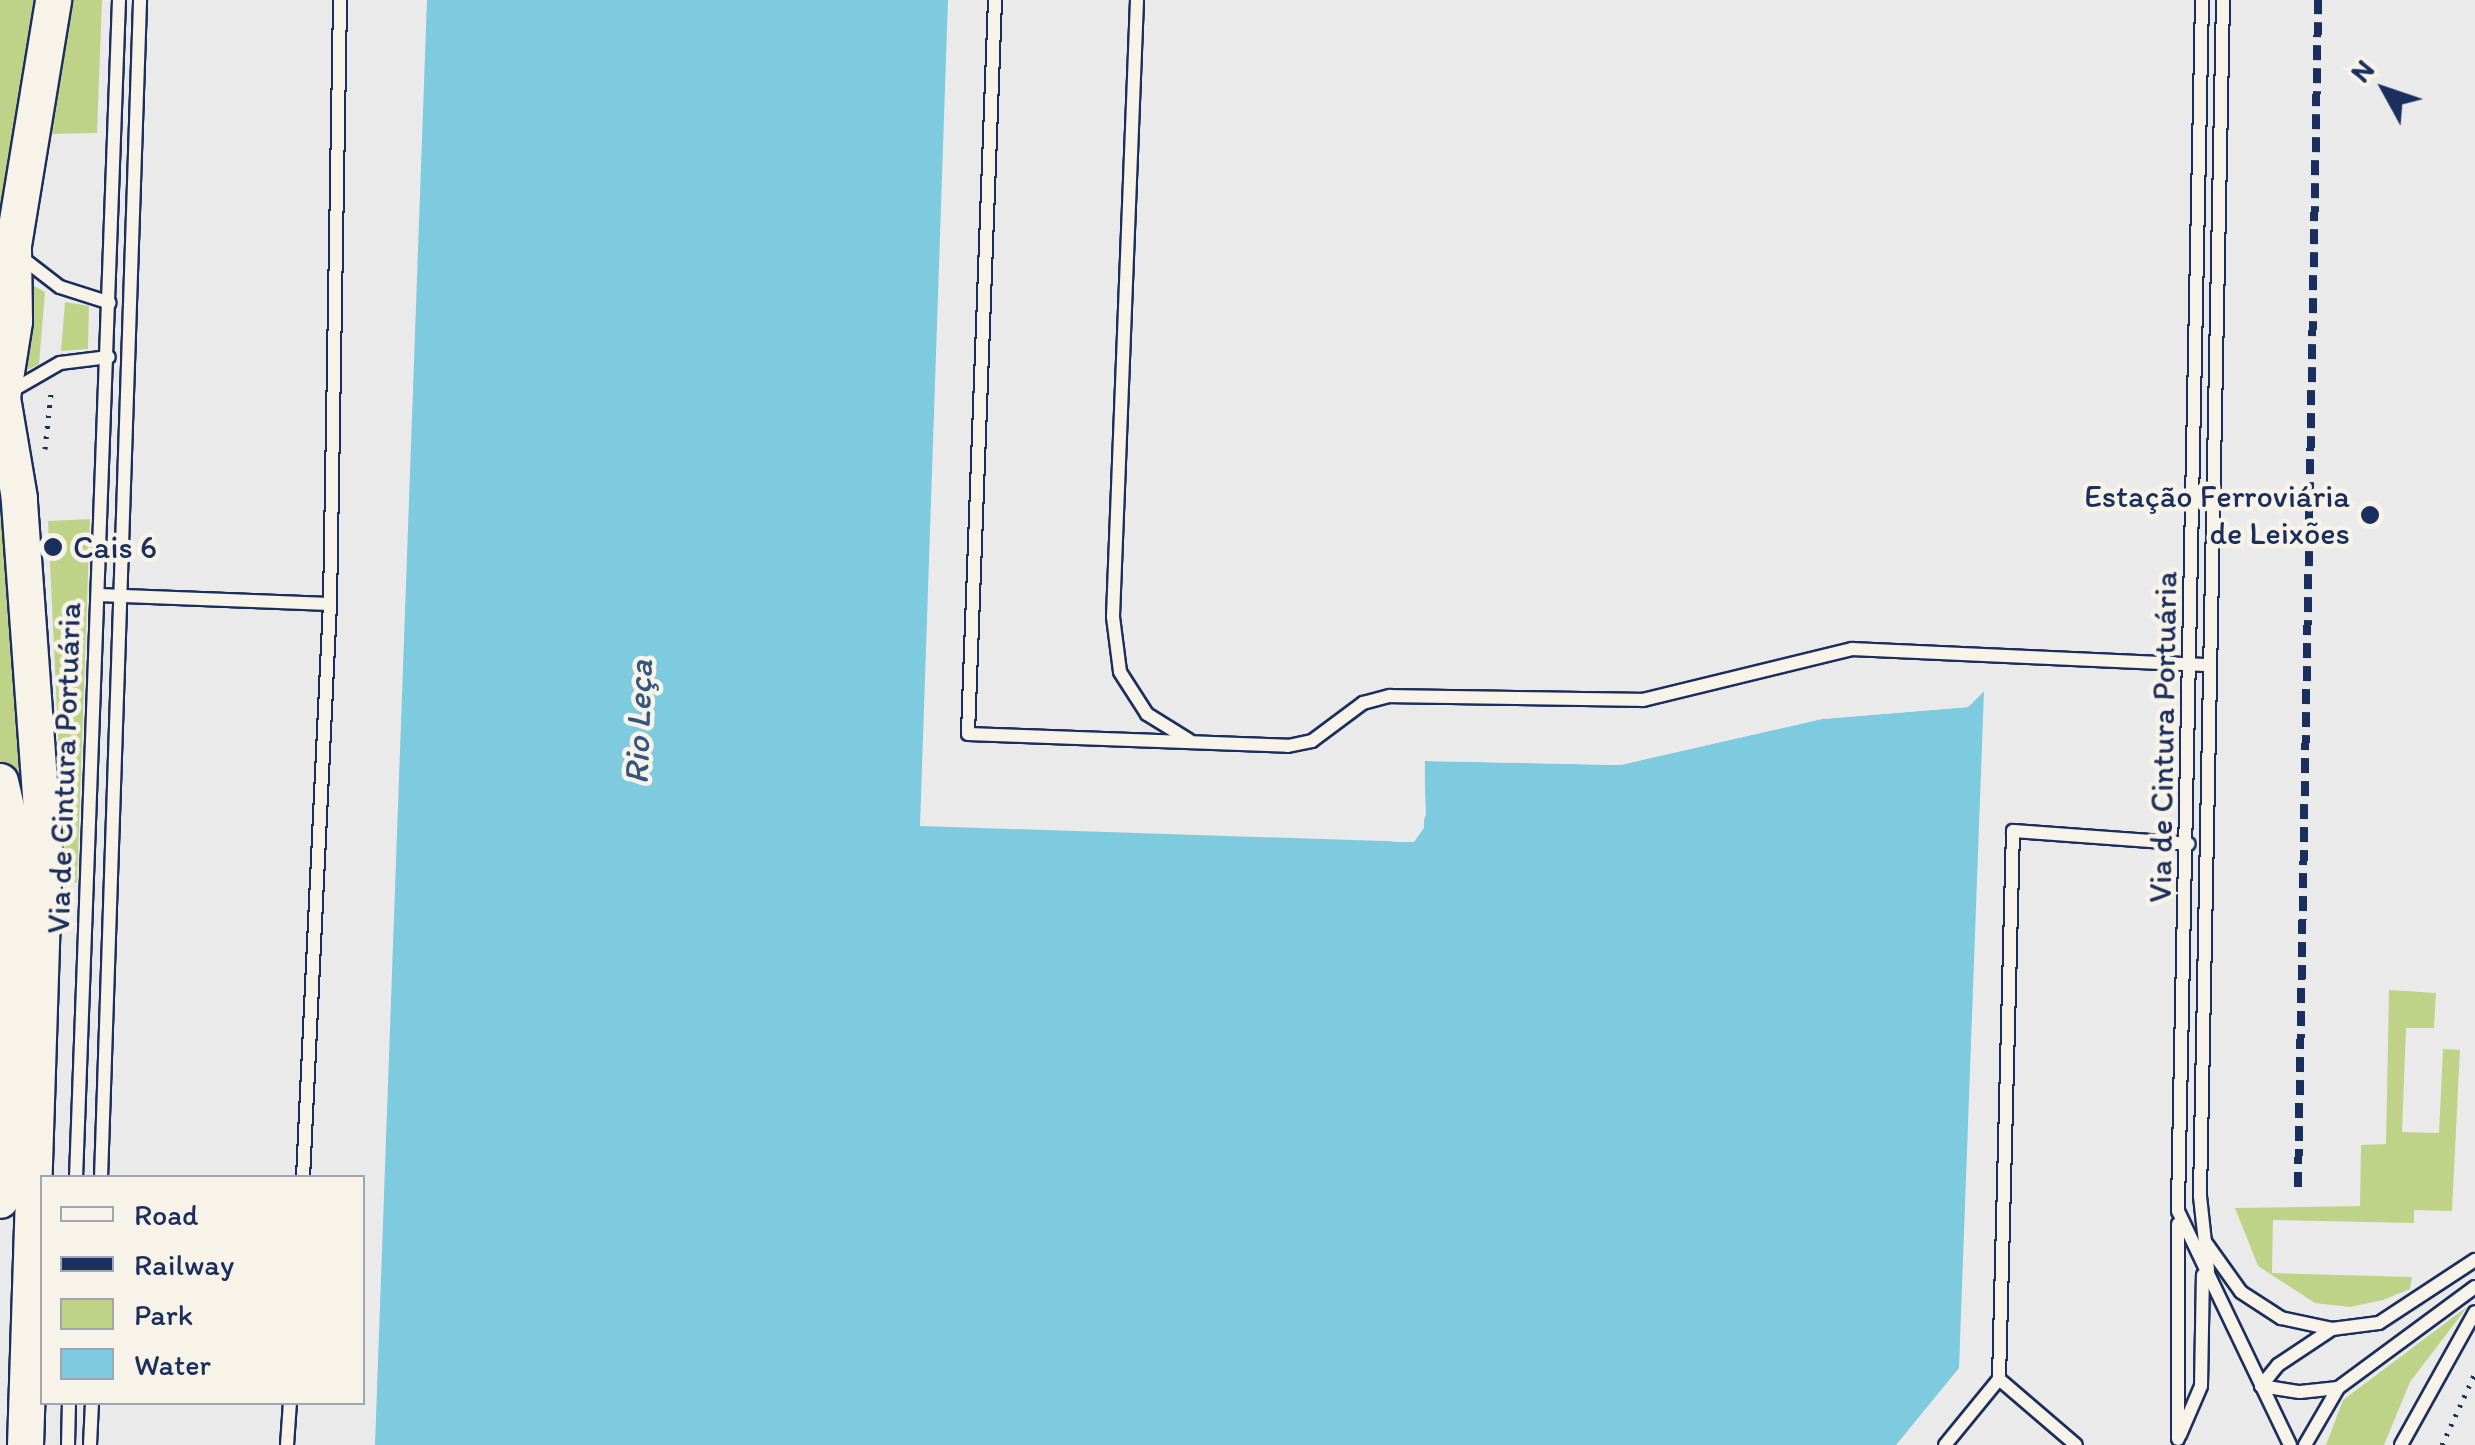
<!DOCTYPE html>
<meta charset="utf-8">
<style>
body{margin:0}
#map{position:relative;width:2475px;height:1445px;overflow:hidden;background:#ebeaeb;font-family:Itim,sans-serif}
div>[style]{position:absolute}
.green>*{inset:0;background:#bfd388}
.water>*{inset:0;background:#7ecade}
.pier>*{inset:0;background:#ebeaeb}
.path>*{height:5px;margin-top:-2.5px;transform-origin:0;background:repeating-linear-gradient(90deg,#1b2f5e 0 2.5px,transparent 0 10.5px)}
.roads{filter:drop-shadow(2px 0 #1b2f5e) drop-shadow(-2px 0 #1b2f5e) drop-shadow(0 2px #1b2f5e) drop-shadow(0 -2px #1b2f5e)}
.lane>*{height:12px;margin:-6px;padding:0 6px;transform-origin:6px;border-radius:6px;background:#f7f3e8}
.secondary>*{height:35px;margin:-17.5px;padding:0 17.5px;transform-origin:17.5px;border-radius:17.5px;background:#f7f3e8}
.rail>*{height:8px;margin-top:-4px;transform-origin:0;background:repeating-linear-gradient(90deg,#1b2f5e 0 15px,transparent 0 23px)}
.dots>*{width:28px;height:28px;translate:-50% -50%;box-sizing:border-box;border:5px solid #f7f3e8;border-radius:50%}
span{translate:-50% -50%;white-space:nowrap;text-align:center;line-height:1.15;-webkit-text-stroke:9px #f7f3e8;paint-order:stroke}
.poi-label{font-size:32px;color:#1b2f5e}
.right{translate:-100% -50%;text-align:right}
.left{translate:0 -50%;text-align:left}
.street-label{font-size:32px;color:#1b2f5e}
.water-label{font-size:35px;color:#34567e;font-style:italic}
.legend{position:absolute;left:40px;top:1175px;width:325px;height:230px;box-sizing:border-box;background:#f7f3e8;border:2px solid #9fa5b1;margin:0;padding:12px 18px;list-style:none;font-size:30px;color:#1b2f5e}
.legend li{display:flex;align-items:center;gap:20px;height:50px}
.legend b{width:50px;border:2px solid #9fa5b1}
.north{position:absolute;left:2335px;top:40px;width:100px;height:100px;-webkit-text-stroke:8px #f7f3e8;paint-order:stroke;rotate:310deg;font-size:28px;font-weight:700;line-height:40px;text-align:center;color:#1b2f5e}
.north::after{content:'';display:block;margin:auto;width:35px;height:45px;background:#1b2f5e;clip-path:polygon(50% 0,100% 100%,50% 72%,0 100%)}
</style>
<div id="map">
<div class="green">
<div style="clip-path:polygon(0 0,53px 0,14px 321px,41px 801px,7px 812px,0 781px)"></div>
<div style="clip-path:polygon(72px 0,102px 0,97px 133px,48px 134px)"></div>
<div style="clip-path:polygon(27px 282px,45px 292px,39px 364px,20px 374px)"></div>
<div style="clip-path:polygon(65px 302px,89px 306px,88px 349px,61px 351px)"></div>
<div style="clip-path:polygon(90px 519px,77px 883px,65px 880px,48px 521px)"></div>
<div style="clip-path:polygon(2389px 990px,2436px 993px,2434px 1028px,2406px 1028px,2402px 1132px,2439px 1133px,2443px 1049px,2460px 1050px,2452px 1211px,2414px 1210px,2414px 1223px,2273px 1220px,2272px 1273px,2412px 1277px,2410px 1289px,2383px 1300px,2350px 1307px,2315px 1303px,2258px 1266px,2235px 1208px,2360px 1206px,2361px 1145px,2386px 1144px)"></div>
<div style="clip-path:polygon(2468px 1306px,2410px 1382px,2384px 1445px,2326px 1445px,2343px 1400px)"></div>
</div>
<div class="water">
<div style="clip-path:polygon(427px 0,948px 0,920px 826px,1413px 842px,1426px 815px,1424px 761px,1620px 765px,1822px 719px,1968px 707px,1984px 691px,1959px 1368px,1896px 1445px,375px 1445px)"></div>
</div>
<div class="pier">
<div style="clip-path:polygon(1977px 691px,1984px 691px,1968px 707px,1822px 719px,1620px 765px,1425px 761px,1424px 828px,1414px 842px,1391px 842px,1411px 837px,1419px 826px,1423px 756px,1620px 760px,1822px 714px,1966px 702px)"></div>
</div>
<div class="path">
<div style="left:45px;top:449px;width:56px;rotate:-83.9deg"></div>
<div style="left:2442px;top:1445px;width:79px;rotate:-65.4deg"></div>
</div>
<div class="roads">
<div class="lane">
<div style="left:995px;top:0;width:734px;rotate:92.11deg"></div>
<div style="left:968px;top:734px;width:320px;rotate:2.1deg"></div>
<div style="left:1288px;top:746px;width:25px;rotate:-12deg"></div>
<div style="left:1312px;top:741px;width:64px;rotate:-36.7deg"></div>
<div style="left:1363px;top:703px;width:28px;rotate:-15deg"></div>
<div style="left:1390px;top:696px;width:253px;rotate:0.9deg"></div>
<div style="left:1643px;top:700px;width:215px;rotate:-13.7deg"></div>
<div style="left:1852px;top:649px;width:358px;rotate:2.6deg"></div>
<div style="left:1137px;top:0;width:617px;rotate:92.23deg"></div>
<div style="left:1113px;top:617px;width:55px;rotate:82.7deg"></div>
<div style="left:1120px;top:672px;width:50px;rotate:57.3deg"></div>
<div style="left:1147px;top:714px;width:49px;rotate:31.8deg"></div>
<div style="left:2202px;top:0;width:1211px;rotate:91.14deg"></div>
<div style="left:2178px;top:1211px;width:259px;rotate:64.4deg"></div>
<div style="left:21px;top:257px;width:49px;rotate:37.6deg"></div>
<div style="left:60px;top:287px;width:52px;rotate:17.7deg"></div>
<div style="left:8px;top:393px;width:60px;rotate:-30deg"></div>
<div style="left:60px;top:363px;width:49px;rotate:-7deg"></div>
<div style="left:98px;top:595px;width:232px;rotate:2.2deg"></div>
<div style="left:76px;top:1178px;width:1179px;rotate:-87.91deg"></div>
<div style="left:101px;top:1178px;width:1179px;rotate:-88.1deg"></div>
<div style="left:303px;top:1178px;width:575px;rotate:-87.31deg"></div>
<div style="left:330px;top:604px;width:604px;rotate:-89.05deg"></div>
<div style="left:2206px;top:1243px;width:60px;rotate:54.5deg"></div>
<div style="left:2241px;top:1292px;width:48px;rotate:33deg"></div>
<div style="left:2281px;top:1318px;width:52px;rotate:12.2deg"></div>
<div style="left:2332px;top:1329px;width:47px;rotate:-7.3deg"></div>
<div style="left:2379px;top:1323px;width:115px;rotate:-33.3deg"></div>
<div style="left:2208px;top:1270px;width:74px;rotate:-96.2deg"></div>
<div style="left:2200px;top:1196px;width:1196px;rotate:-88.9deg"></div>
<div style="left:1999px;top:1379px;width:101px;rotate:40.6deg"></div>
<div style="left:2261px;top:1386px;width:27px;rotate:-51deg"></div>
<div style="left:2278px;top:1365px;width:65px;rotate:-33.7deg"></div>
<div style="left:2261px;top:1386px;width:39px;rotate:9deg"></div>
<div style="left:2300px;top:1392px;width:38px;rotate:-6deg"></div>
<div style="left:2180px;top:1435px;width:53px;rotate:-66.8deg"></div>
<div style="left:2201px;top:1386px;width:111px;rotate:-89deg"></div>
<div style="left:2178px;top:1439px;width:215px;rotate:-90deg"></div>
<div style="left:68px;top:1445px;width:43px;rotate:-88.7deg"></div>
<div style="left:90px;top:1445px;width:43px;rotate:-87.3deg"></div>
<div style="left:287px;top:1445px;width:43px;rotate:-86deg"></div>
<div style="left:1945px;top:1445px;width:85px;rotate:-50.7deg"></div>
<div style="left:1999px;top:1379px;width:548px;rotate:-88.54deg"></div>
<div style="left:2013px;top:831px;width:176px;rotate:4.2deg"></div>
<div style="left:2305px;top:1445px;width:66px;rotate:-59.9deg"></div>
<div style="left:2338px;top:1388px;width:170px;rotate:-36.4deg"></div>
<div style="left:2401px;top:1445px;width:152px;rotate:-60.9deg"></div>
</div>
<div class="secondary">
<div style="left:0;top:781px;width:48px;rotate:76.8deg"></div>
<div style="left:11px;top:828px;width:372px;rotate:91.7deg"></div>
<div style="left:25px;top:1445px;width:594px;rotate:-88.17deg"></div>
<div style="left:44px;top:851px;width:354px;rotate:-94.1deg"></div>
<div style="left:19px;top:498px;width:102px;rotate:-99.6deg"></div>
<div style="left:2px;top:397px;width:77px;rotate:-81deg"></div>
<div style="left:14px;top:321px;width:76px;rotate:-90.8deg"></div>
<div style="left:13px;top:245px;width:248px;rotate:-80.7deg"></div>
</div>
</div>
<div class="rail">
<div style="left:2298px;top:1187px;width:1187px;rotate:-89.03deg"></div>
</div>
<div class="dots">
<div style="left:2370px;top:515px;background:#1b2f5e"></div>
<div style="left:53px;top:547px;background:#1b2f5e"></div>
</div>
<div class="poi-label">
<span class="right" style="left:2350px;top:515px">Estação Ferroviária<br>de Leixões</span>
<span class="left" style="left:73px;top:547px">Cais 6</span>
</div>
<div class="street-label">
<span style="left:2163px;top:737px;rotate:-89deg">Via de Cintura Portuária</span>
<span style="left:64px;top:768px;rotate:-88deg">Via de Cintura Portuária</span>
</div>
<div class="water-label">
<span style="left:638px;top:722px;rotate:-88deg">Rio Leça</span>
</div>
<ul class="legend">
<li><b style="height:12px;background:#f7f3e8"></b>Road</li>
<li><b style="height:12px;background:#1b2f5e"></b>Railway</li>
<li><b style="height:28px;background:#bfd388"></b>Park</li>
<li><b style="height:28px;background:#7ecade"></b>Water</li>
</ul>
<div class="north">N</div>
</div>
